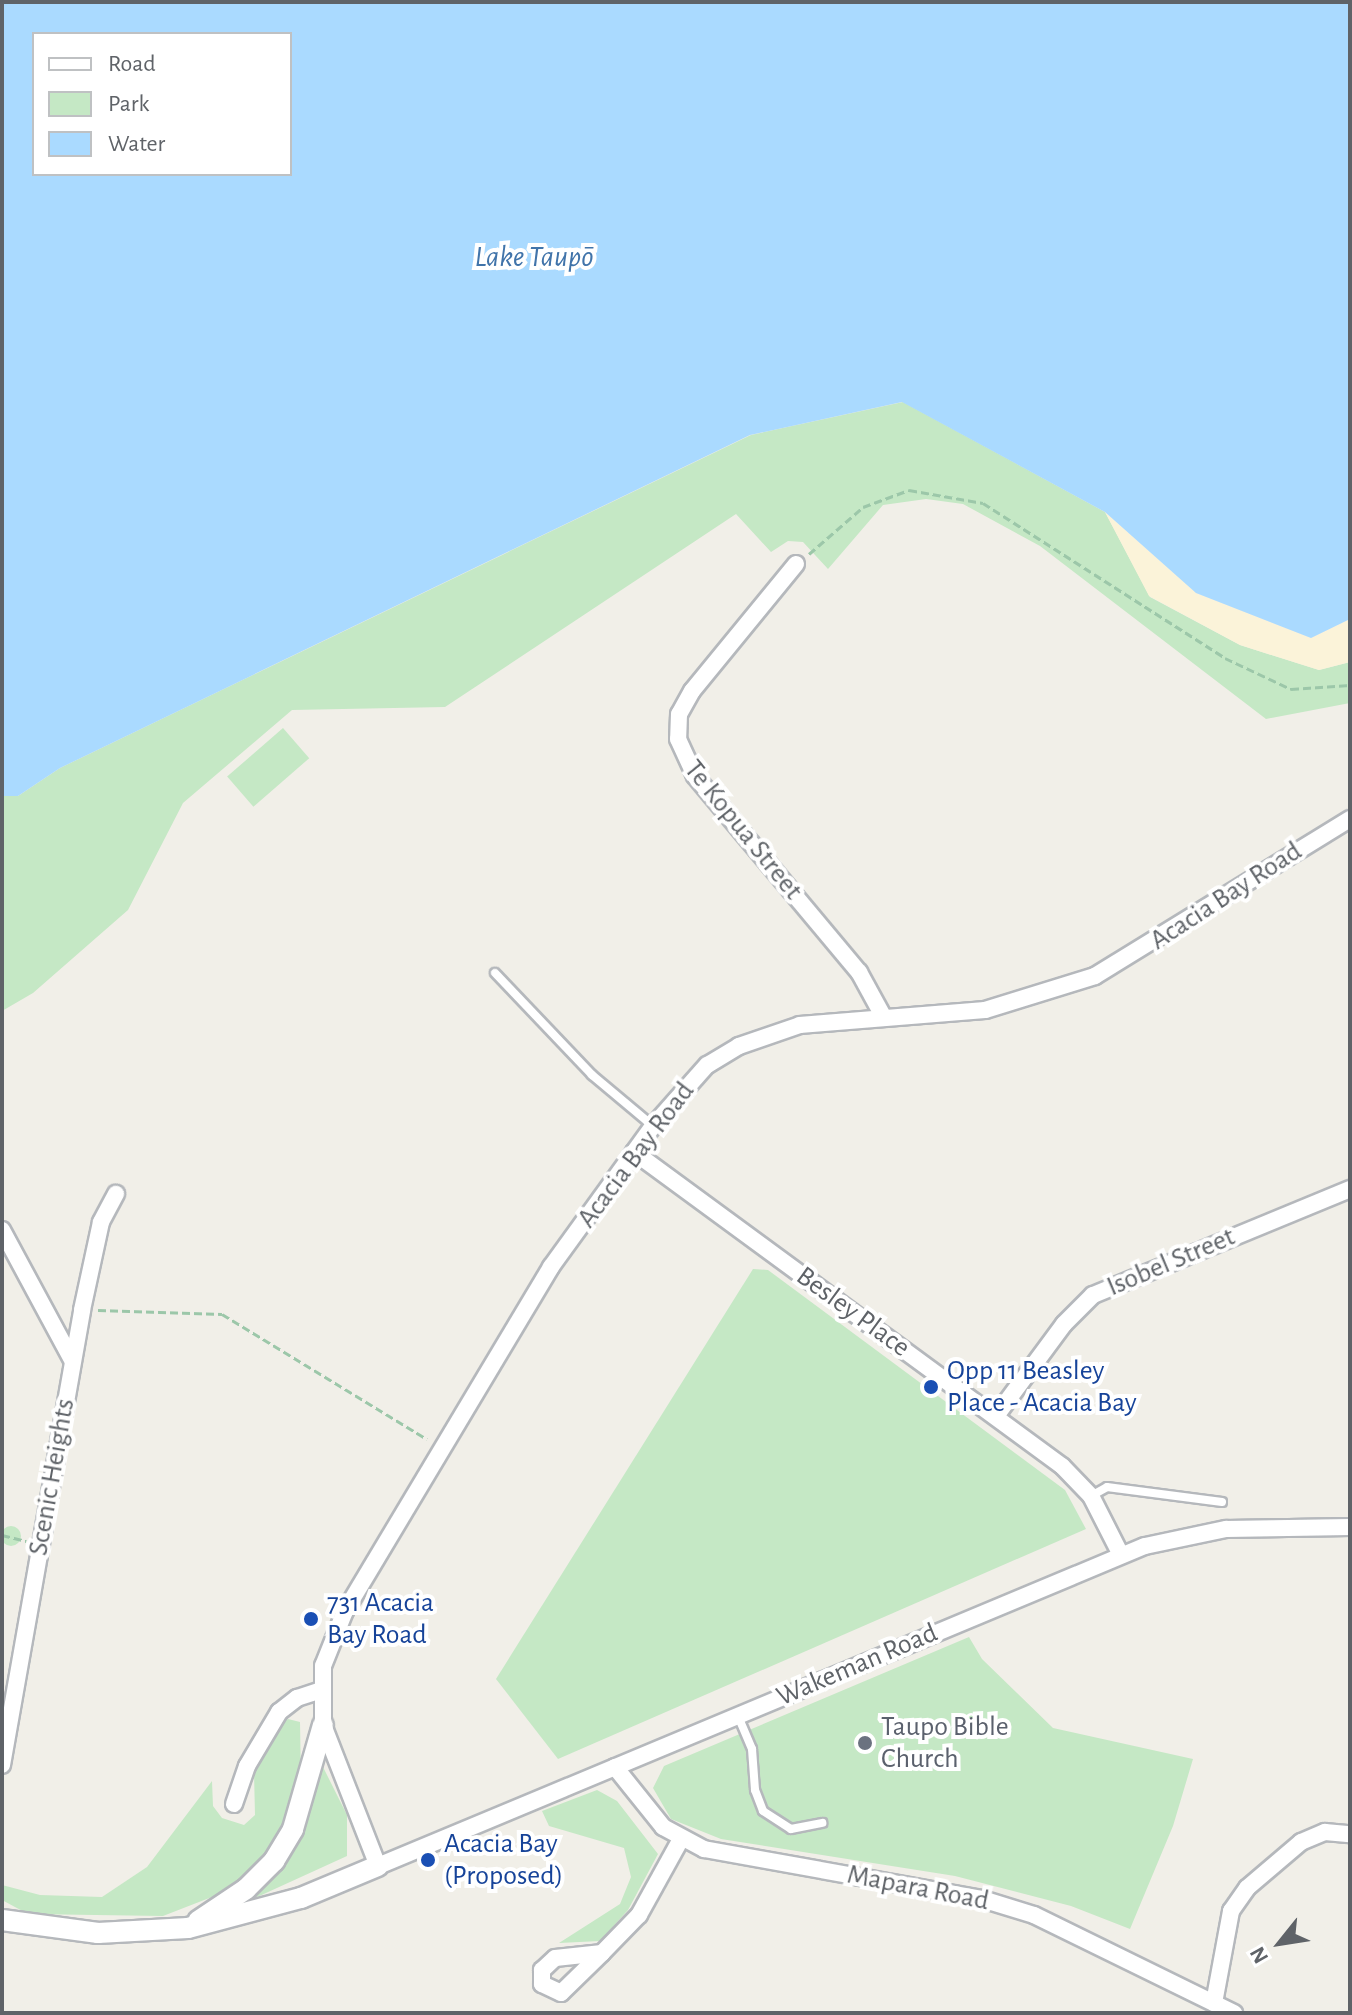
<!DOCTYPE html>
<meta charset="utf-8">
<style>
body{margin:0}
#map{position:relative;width:1352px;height:2015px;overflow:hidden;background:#f1efe8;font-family:"Alegreya Sans",sans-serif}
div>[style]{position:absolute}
.green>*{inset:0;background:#c5e8c5;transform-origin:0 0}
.round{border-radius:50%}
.sand>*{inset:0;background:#fbf3d9}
.water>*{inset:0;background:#aadaff}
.path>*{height:3px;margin-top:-1.5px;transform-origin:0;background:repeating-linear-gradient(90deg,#9cc7a9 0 8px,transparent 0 12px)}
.roads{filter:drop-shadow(2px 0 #b5b8bc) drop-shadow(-2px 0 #b5b8bc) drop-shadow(0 2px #b5b8bc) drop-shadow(0 -2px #b5b8bc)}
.service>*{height:8px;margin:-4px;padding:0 4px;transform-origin:4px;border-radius:4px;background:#fff}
.minor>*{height:16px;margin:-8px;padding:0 8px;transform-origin:8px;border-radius:8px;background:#fff}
.tertiary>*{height:20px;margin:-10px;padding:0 10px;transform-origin:10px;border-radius:10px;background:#fff}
.dots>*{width:22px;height:22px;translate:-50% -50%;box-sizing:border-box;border:4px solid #fff;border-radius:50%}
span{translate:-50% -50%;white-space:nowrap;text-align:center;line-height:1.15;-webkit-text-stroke:8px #fff;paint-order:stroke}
.street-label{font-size:28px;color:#5f6368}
.transit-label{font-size:28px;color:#164399}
.left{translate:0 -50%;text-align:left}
.worship-label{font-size:28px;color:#5b616d}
.water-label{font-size:30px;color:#4174aa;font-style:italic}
.frame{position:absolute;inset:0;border:4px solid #5f6368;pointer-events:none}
.legend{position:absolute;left:32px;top:32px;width:260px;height:144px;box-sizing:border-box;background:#fff;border:2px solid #bfc1c3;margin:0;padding:10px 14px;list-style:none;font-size:24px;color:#5f6368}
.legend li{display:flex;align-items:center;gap:16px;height:40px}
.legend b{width:40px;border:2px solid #bfc1c3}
.north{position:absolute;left:1240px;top:1903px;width:80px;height:80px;-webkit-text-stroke:6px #fff;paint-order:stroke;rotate:240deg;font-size:22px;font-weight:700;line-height:32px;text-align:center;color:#5f6368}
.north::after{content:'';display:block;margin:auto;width:28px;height:36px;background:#5f6368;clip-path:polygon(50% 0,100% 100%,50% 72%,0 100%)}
</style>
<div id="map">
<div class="green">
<div style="clip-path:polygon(903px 402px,1105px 512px,1150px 597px,1240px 645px,1319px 670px,1350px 662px,1350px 703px,1266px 719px,1040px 546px,963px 504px,926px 499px,883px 505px,828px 569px,803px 542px,788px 541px,771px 552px,736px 514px,445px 707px,292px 710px,183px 803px,128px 910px,33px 993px,2px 1011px,2px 796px,18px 796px,60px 768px,751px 435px)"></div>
<div style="left:283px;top:728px;width:40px;height:74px;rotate:49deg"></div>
<div style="clip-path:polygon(753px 1269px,768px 1270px,1065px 1490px,1086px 1529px,558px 1759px,496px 1679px)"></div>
<div class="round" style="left:1px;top:1526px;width:20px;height:20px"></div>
<div style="clip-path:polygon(969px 1637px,982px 1659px,1053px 1728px,1193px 1759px,1173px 1826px,1130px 1929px,1071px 1906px,955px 1876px,721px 1839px,671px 1819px,653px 1788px,664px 1766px)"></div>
<div style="clip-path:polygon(288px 1719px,300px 1722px,301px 1781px,282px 1827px,254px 1872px,217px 1895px,163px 1916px,28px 1914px,2px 1900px,2px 1885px,40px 1895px,102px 1897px,147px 1867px,212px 1781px,213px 1806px,222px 1818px,244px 1825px,255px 1815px,254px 1773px,276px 1727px)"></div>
<div style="clip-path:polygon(320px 1761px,347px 1815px,347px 1856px,255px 1898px,310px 1807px)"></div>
<div style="clip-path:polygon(597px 1790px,617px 1801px,658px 1854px,628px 1910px,600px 1941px,559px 1943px,620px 1904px,631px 1877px,624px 1848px,549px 1826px,542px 1811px)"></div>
</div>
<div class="sand">
<div style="clip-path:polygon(1105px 512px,1196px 593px,1311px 638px,1350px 619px,1350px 662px,1319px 670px,1240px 645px,1149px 596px)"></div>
</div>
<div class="water">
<div style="clip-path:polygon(evenodd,2px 2px,1350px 2px,1350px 619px,1311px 638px,1196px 593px,1105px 512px,902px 402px,750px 435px,60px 768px,18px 796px,2px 796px,2px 2px,34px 34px,290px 34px,290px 174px,34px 174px,34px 34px)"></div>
</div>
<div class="path">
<div style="left:809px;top:554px;width:72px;rotate:-41deg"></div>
<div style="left:863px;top:507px;width:49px;rotate:-20.3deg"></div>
<div style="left:909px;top:490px;width:75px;rotate:10deg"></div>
<div style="left:983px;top:503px;width:287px;rotate:32.6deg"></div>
<div style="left:1225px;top:658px;width:73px;rotate:25.2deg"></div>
<div style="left:1291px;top:689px;width:59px;rotate:-3.9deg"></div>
<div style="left:98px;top:1310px;width:124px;rotate:1.8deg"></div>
<div style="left:222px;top:1314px;width:240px;rotate:31.4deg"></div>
<div style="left:2px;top:1535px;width:25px;rotate:14deg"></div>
</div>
<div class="roads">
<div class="service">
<div style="left:495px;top:973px;width:141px;rotate:46.4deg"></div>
<div style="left:592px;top:1075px;width:80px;rotate:39.9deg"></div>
<div style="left:1091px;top:1496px;width:18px;rotate:-29deg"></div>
<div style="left:1107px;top:1487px;width:116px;rotate:7.4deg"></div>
<div style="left:738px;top:1716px;width:36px;rotate:67deg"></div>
<div style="left:752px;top:1749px;width:41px;rotate:85.8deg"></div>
<div style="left:755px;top:1790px;width:22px;rotate:69deg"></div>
<div style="left:763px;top:1811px;width:33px;rotate:33deg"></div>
<div style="left:791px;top:1829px;width:32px;rotate:-11deg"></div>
</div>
<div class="minor">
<div style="left:796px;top:564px;width:164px;rotate:129.3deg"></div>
<div style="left:692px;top:691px;width:26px;rotate:119deg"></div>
<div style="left:679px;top:714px;width:25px;rotate:92deg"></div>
<div style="left:678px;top:739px;width:41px;rotate:65.3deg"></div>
<div style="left:695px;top:776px;width:256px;rotate:50.1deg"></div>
<div style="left:859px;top:972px;width:50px;rotate:61.4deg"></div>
<div style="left:1350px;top:819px;width:299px;rotate:148.4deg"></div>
<div style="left:1095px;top:976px;width:115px;rotate:162.8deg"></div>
<div style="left:985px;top:1010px;width:186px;rotate:175.4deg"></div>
<div style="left:800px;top:1025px;width:65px;rotate:161deg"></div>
<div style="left:739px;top:1046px;width:37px;rotate:149deg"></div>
<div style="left:707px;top:1065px;width:81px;rotate:131.5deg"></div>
<div style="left:653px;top:1126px;width:174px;rotate:125.9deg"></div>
<div style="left:551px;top:1267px;width:401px;rotate:120.9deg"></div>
<div style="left:345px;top:1611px;width:59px;rotate:111.8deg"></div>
<div style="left:323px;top:1666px;width:59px;rotate:90deg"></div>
<div style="left:323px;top:1725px;width:151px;rotate:68.7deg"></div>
<div style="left:378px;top:1866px;width:831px;rotate:-22.65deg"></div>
<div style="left:1145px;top:1546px;width:83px;rotate:-11.9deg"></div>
<div style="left:1226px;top:1529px;width:124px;rotate:-0.9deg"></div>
<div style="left:634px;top:1152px;width:531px;rotate:36.27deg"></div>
<div style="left:1062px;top:1466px;width:42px;rotate:46deg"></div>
<div style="left:1091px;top:1496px;width:66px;rotate:63deg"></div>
<div style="left:2px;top:1230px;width:148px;rotate:61.7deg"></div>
<div style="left:996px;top:1416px;width:114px;rotate:-53.5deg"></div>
<div style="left:1064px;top:1324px;width:41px;rotate:-45deg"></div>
<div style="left:1093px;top:1295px;width:278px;rotate:-22.4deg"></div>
<div style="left:2px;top:1765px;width:462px;rotate:-80deg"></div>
<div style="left:82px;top:1310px;width:90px;rotate:-77.8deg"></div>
<div style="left:101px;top:1222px;width:32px;rotate:-62deg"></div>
<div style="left:615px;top:1767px;width:77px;rotate:51.3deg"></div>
<div style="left:663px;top:1827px;width:47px;rotate:28.2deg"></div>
<div style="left:704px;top:1849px;width:282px;rotate:10.2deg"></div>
<div style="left:982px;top:1899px;width:54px;rotate:17.1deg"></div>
<div style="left:1034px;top:1915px;width:223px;rotate:26.1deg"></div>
<div style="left:234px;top:1804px;width:40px;rotate:-71.1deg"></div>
<div style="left:247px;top:1766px;width:63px;rotate:-59.3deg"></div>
<div style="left:279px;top:1712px;width:23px;rotate:-38deg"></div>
<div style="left:297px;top:1698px;width:23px;rotate:-18deg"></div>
<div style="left:602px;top:1953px;width:47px;rotate:173.9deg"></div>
<div style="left:555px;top:1958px;width:18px;rotate:137deg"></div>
<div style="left:542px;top:1970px;width:14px;rotate:90deg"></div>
<div style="left:542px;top:1984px;width:21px;rotate:25deg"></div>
<div style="left:561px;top:1993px;width:57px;rotate:-44.3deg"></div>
<div style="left:602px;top:1953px;width:53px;rotate:-45.8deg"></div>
<div style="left:639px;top:1915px;width:87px;rotate:-61.1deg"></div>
<div style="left:1214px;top:2003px;width:94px;rotate:-79.5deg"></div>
<div style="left:1231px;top:1911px;width:28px;rotate:-55deg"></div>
<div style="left:1247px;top:1888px;width:71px;rotate:-40.4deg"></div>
<div style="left:1301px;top:1842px;width:26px;rotate:-23deg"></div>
<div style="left:1325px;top:1832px;width:25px;rotate:5deg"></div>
</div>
<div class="tertiary">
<div style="left:2px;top:1920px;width:97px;rotate:7.7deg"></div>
<div style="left:98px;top:1933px;width:90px;rotate:-3.2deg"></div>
<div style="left:188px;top:1928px;width:117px;rotate:-14.9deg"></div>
<div style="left:301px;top:1898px;width:83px;rotate:-22.6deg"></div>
<div style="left:198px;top:1921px;width:58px;rotate:-33.7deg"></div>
<div style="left:246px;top:1889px;width:40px;rotate:-45deg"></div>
<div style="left:274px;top:1861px;width:37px;rotate:-59deg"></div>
<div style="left:293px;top:1829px;width:108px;rotate:-73.9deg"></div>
</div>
</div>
<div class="dots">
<div style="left:931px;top:1387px;background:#1a4fb4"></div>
<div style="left:311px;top:1619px;background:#1a4fb4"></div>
<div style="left:865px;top:1743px;background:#6b7280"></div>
<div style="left:428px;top:1860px;background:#1a4fb4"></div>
</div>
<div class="street-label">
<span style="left:743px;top:830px;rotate:51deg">Te Kopua Street</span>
<span style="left:1226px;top:896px;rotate:-33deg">Acacia Bay Road</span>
<span style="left:636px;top:1155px;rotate:-53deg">Acacia Bay Road</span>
<span style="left:1171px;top:1262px;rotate:-23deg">Isobel Street</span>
<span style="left:853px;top:1312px;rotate:36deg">Besley Place</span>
<span style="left:52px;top:1477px;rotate:-80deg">Scenic Heights</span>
<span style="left:857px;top:1665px;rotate:-23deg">Wakeman Road</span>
<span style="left:918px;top:1888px;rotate:11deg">Mapara Road</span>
</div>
<div class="transit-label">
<span class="left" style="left:947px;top:1387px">Opp 11 Beasley<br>Place - Acacia Bay</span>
<span class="left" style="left:327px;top:1619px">731 Acacia<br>Bay Road</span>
<span class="left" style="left:444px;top:1860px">Acacia Bay<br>(Proposed)</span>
</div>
<div class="worship-label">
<span class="left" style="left:881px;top:1743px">Taupo Bible<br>Church</span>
</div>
<div class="water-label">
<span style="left:534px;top:257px">Lake Taupō</span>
</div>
<div class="frame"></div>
<ul class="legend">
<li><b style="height:10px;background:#fff"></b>Road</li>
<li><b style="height:22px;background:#c5e8c5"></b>Park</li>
<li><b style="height:22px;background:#aadaff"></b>Water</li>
</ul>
<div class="north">N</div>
</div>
